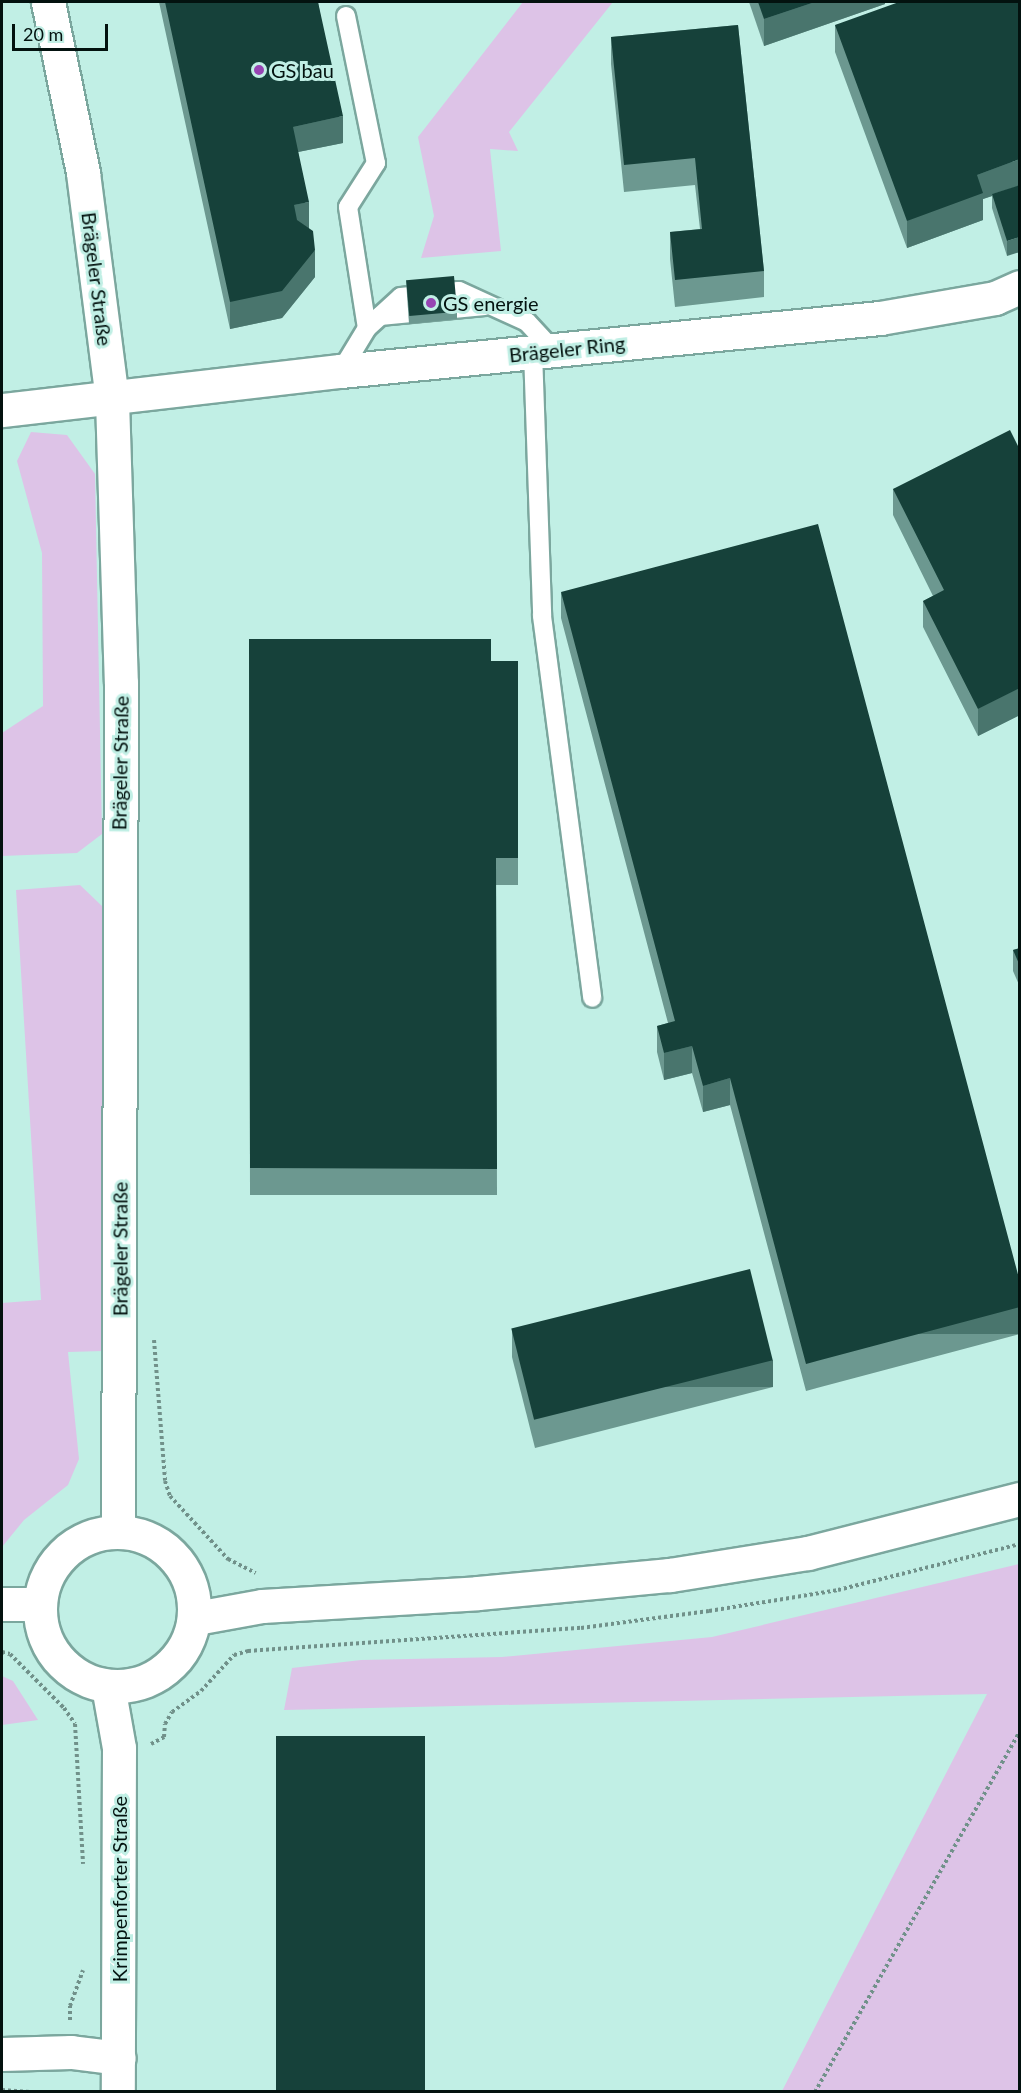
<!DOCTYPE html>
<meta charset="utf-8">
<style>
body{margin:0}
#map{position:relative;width:1021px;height:2093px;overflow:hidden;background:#c1efe5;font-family:Lato,sans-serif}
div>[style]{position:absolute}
.green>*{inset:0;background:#ddc3e7}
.path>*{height:4px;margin-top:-2px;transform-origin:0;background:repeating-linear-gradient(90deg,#71918a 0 3px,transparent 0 6px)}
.roads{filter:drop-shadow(2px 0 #7ba79e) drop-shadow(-2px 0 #7ba79e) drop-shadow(0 2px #7ba79e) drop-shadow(0 -2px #7ba79e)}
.service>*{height:18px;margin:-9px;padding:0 9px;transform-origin:9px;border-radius:9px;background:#fff}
.minor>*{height:33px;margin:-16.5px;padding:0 16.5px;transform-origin:16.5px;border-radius:16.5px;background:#fff}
.tertiary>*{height:33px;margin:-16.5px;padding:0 16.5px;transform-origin:16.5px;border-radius:16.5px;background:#fff}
.secondary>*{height:33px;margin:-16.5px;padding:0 16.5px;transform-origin:16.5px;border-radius:16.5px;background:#fff}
.secondary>.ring{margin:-16.5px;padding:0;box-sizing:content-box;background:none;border:33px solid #fff;border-radius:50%}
.wall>*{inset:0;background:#6c9890}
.shaded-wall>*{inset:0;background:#49756d;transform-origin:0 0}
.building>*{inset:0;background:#16413a;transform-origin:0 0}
.dots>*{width:16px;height:16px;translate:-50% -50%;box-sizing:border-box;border:3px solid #c1efe5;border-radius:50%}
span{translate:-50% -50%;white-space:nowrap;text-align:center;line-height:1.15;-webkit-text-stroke:6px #c1efe5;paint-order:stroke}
.poi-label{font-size:20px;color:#03120f}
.left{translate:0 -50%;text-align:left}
.street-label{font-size:20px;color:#03120f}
.frame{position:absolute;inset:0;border:3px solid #03120f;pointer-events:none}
.scale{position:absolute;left:12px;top:24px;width:96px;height:27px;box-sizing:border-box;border:3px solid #03120f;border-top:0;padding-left:8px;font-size:18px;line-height:21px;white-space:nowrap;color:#03120f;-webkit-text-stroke:4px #c1efe5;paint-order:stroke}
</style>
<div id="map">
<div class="green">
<div style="clip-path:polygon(523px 2px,613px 2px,509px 132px,518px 151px,490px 149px,501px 251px,421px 258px,434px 216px,418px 137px)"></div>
<div style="clip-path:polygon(31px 432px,67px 435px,95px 474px,102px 834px,77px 853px,2px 856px,2px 733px,43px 706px,42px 553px,17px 461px)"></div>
<div style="clip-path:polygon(80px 885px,103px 907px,103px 1351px,68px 1352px,79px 1459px,68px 1485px,24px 1520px,2px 1547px,2px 1303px,41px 1300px,16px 890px)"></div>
<div style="clip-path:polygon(1019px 1564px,1019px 2091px,782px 2091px,987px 1694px,284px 1710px,292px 1668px,361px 1660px,502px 1657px,712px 1637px)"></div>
<div style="clip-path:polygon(2px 1676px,13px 1681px,38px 1720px,2px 1725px)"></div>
</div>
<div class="path">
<div style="left:154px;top:1340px;width:141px;rotate:85.5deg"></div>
<div style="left:165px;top:1481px;width:16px;rotate:72deg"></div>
<div style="left:170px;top:1496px;width:86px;rotate:47.4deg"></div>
<div style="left:228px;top:1559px;width:31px;rotate:27deg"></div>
<div style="left:2px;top:1652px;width:8px;rotate:14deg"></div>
<div style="left:10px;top:1654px;width:76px;rotate:45deg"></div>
<div style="left:64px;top:1708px;width:19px;rotate:55deg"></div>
<div style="left:75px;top:1724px;width:140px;rotate:86.7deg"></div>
<div style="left:151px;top:1744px;width:15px;rotate:-28deg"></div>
<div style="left:164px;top:1737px;width:13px;rotate:-86deg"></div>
<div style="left:165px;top:1724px;width:14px;rotate:-60deg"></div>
<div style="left:172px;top:1712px;width:36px;rotate:-36deg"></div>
<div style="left:201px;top:1691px;width:49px;rotate:-47.5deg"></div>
<div style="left:234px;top:1655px;width:15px;rotate:-16deg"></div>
<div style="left:248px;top:1651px;width:334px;rotate:-4deg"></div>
<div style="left:581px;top:1628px;width:129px;rotate:-7.6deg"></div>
<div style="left:709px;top:1611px;width:131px;rotate:-9.2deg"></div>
<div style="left:838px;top:1590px;width:188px;rotate:-14.2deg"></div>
<div style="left:70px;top:2020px;width:14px;rotate:-90deg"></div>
<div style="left:70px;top:2006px;width:38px;rotate:-70deg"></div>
<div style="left:2px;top:2090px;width:32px;rotate:4deg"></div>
<div style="left:815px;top:2092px;width:415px;rotate:-60.4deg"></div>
</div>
<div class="roads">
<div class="service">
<div style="left:346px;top:16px;width:150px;rotate:78.5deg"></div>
<div style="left:376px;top:163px;width:52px;rotate:122.5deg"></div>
<div style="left:348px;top:207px;width:122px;rotate:81.1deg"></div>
<div style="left:380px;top:316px;width:105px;rotate:-5.4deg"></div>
<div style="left:533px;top:352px;width:264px;rotate:88deg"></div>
<div style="left:542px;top:616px;width:385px;rotate:82.5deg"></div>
<div style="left:341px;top:371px;width:50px;rotate:-58.8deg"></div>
<div style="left:367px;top:328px;width:46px;rotate:-42.4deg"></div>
<div style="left:401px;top:297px;width:58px;rotate:-5.9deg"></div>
<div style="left:459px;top:291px;width:75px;rotate:24.5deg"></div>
<div style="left:527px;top:322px;width:38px;rotate:47deg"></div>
</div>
<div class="minor">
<div style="left:2px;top:410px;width:341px;rotate:-6.6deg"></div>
<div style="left:341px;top:371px;width:542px;rotate:-5.62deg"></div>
<div style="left:880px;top:318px;width:117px;rotate:-9.9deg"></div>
<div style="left:995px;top:298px;width:27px;rotate:-24deg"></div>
<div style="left:2px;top:2054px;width:69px;rotate:-1.7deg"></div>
<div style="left:71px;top:2052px;width:48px;rotate:7.1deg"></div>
</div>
<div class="tertiary">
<div style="left:48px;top:2px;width:175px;rotate:78.4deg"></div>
<div style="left:83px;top:173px;width:229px;rotate:82.7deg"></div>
<div style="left:112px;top:400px;width:283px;rotate:88.2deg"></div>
<div style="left:121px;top:683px;width:848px;rotate:90.2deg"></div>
<div style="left:108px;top:1686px;width:63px;rotate:79.9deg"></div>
<div style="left:119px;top:1748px;width:344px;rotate:90.2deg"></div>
</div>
<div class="secondary">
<div class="ring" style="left:40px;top:1532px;width:121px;height:121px"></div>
<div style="left:2px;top:1604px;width:37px"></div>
<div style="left:196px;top:1618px;width:67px;rotate:-10.3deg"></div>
<div style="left:262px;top:1606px;width:216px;rotate:-3.4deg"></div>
<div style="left:478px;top:1593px;width:193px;rotate:-5.4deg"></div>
<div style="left:670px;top:1575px;width:140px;rotate:-9.1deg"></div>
<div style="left:808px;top:1553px;width:219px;rotate:-14.3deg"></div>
</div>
</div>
<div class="wall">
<div style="clip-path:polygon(159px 2px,318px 2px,343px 143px,298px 152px,315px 277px,282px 318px,230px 329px)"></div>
<div style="clip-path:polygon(749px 2px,885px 2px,885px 4px,764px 46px)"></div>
<div style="clip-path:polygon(1020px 2px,1007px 256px,992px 208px,992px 196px,983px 199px,983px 220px,907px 248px,835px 52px,835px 25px)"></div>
<div style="clip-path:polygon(738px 25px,764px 271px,764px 297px,675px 307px,670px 259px,670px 232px,700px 229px,695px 185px,624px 192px,611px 64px,611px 37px)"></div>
<div style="clip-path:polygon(406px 280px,457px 312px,457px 319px,409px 324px)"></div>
<div style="clip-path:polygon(1020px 450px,1020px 715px,978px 736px,923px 627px,923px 601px,933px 596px,893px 515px,893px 489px)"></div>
<div style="clip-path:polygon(561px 592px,1020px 1282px,1020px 1334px,806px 1391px,730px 1105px,703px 1112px,692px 1073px,664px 1080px,657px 1052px,657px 1026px,668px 1023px,561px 618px)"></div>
<div style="clip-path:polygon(249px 639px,491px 661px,518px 661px,518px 885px,496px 885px,497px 1195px,250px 1195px)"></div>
<div style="clip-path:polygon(1020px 948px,1020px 987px,1013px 971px,1013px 950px)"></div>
<div style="clip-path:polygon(512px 1330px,773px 1387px,535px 1448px,512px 1357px)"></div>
</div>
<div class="shaded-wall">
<div style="clip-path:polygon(815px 2px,885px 2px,885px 4px,764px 46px,764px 19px)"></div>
<div style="clip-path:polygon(343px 116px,343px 143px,293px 153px,293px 127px)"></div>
<div style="clip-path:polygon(1020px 159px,1020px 186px,992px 194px,992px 196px,983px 199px,983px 220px,907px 248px,907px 221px,977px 175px)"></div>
<div style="clip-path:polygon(309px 202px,309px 229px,294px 232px,294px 205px)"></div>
<div style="clip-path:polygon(1020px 237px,1020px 252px,1007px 256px,1007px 241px)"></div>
<div style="clip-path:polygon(315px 250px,315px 277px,282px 318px,230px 329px,230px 302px)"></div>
<div style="clip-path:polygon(1020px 688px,1020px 715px,978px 736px,978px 709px)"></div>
<div style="clip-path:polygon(692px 1046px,692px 1073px,664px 1080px,664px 1053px)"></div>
<div style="clip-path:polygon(730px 1078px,730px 1105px,703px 1112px,703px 1086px)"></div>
<div style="left:1020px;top:1307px;width:27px;height:221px;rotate:90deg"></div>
<div style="left:773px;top:1360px;width:27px;height:246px;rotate:90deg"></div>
</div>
<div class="building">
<div style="clip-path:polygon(165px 2px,318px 2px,343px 116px,293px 127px,309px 202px,294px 205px,297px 220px,313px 231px,315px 250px,282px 291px,230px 302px)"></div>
<div style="clip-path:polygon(758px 2px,815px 2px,764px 19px)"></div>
<div style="clip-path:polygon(899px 2px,1020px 2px,1020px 159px,977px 175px,983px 193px,907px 221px,835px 25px)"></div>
<div style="clip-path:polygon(738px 25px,764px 271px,675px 280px,670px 232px,702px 229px,695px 158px,624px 165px,611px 37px)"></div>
<div style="clip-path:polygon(1020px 185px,1020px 237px,1007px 241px,992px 194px)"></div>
<div style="left:454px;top:276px;width:36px;height:48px;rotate:85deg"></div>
<div style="clip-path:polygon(1010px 430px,1020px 450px,1020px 688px,978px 709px,923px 601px,944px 590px,893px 489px)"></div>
<div style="clip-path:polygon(818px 524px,1020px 1282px,1020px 1307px,806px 1364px,730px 1078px,703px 1086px,692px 1046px,664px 1053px,657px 1026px,675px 1021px,561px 592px)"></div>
<div style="clip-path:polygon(249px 639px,491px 639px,491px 661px,518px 661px,518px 858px,496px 858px,497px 1169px,250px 1168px)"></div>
<div style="clip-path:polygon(1020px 948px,1020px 966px,1013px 950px)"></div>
<div style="left:750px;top:1269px;width:94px;height:246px;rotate:76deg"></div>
<div style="left:425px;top:1736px;width:355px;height:149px;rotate:90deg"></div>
</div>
<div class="dots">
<div style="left:259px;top:70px;background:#9744b3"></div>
<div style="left:431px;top:303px;background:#9744b3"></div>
</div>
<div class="poi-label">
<span class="left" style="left:271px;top:70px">GS bau</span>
<span class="left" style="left:443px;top:303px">GS energie</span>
</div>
<div class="street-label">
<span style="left:97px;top:279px;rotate:83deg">Brägeler Straße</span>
<span style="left:567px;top:349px;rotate:-6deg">Brägeler Ring</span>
<span style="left:120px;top:763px;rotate:-89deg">Brägeler Straße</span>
<span style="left:120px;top:1249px;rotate:-90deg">Brägeler Straße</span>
<span style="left:119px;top:1889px;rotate:-90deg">Krimpenforter Straße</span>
</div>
<div class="frame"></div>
<div class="scale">20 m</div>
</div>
